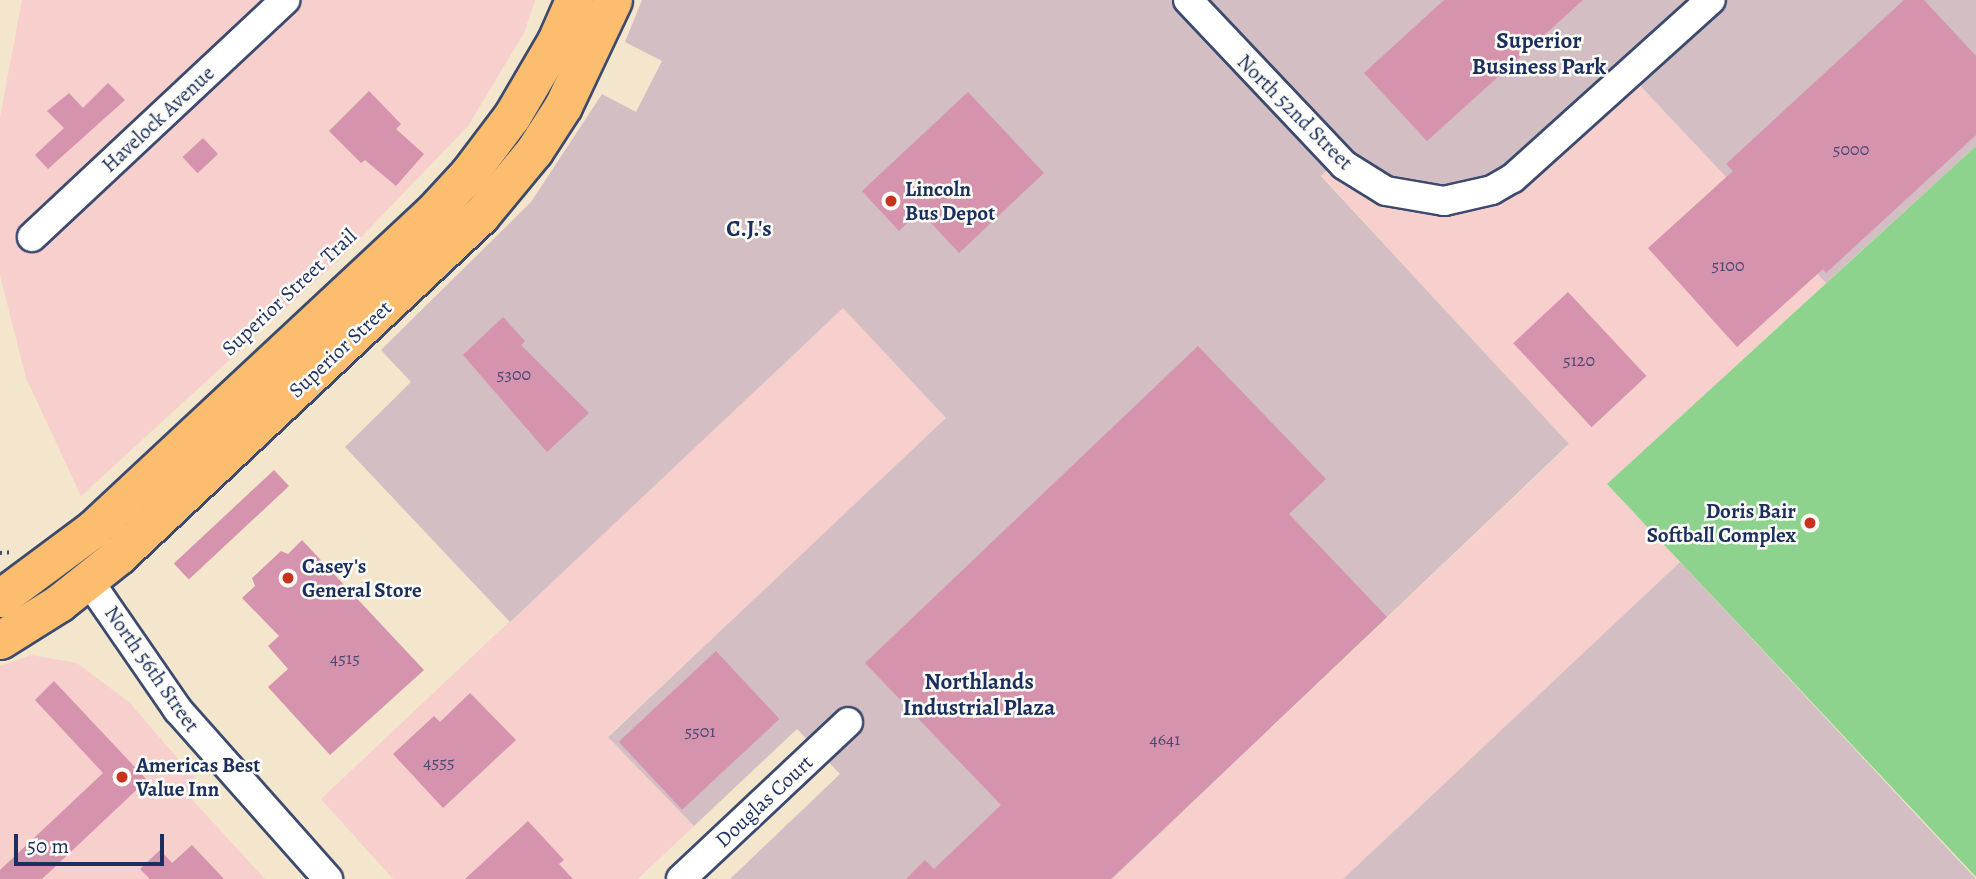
<!DOCTYPE html>
<style>
body{margin:0}
#map{position:relative;width:1976px;height:879px;overflow:hidden;background:#f3e6cc;font-family:Alegreya,serif}
div>[style]{position:absolute}
.built>*{inset:0;background:#f7d0cd}
.industrial>*{inset:0;background:#d2bec3}
.green>*{inset:0;background:#8dd38d}
.building>*{inset:0;background:#d593ae;transform-origin:0 0}
.path>*{height:3.5px;margin-top:-1.75px;transform-origin:0;background:repeating-linear-gradient(90deg,#3b4a6e 0 2px,transparent 0 7px)}
.roads{filter:drop-shadow(2px 0 #3b4a6e) drop-shadow(-2px 0 #3b4a6e) drop-shadow(0 2px #3b4a6e) drop-shadow(0 -2px #3b4a6e)}
.minor>*{height:28px;margin:-14px;padding:0 14px;transform-origin:14px;border-radius:14px;background:#fff}
.major>*{height:37px;margin:-18.5px;padding:0 18.5px;transform-origin:18.5px;border-radius:18.5px;background:#fcbd6e}
.dots>*{width:19px;height:19px;translate:-50% -50%;box-sizing:border-box;border:4px solid #fdfcf7;border-radius:50%}
span{translate:-50% -50%;white-space:nowrap;text-align:center;line-height:1.15;-webkit-text-stroke:5px #fdfcf7;paint-order:stroke}
.number-label{font-size:18px;color:#4a4872}
.number-label span{-webkit-text-stroke-width:0}
.street-label{font-size:21px;color:#1b2f5e}
.poi-label{font-size:21px;color:#1b2f5e;font-weight:700}
.left{translate:0 -50%;text-align:left}
.right{translate:-100% -50%;text-align:right}
.neighbourhood-label{font-size:23px;color:#1b2f5e;font-weight:700}
.scale{position:absolute;left:14px;top:834px;width:150px;height:32px;box-sizing:border-box;border:4px solid #1b2f5e;border-top:0;padding-left:9px;font-size:21px;line-height:24px;white-space:nowrap;color:#1b2f5e;-webkit-text-stroke:5px #fdfcf7;paint-order:stroke}
</style>
<div id="map">
<div class="built">
<div style="clip-path:polygon(22px 0,535px 0,524px 33px,468px 126px,344px 255px,81px 496px,26px 378px,0 275px,0 117px)"></div>
<div style="clip-path:polygon(1629px 74px,1826px 283px,1607px 484px,1680px 562px,1343px 879px,1112px 879px,1569px 445px,1321px 175px,1338px 159px)"></div>
<div style="clip-path:polygon(843px 307px,947px 418px,608px 736px,694px 826px,638px 879px,393px 879px,321px 799px)"></div>
<div style="clip-path:polygon(31px 655px,77px 663px,129px 702px,199px 783px,188px 795px,265px 879px,0 879px,0 666px)"></div>
</div>
<div class="industrial">
<div style="clip-path:polygon(642px 0,1976px 0,1976px 146px,1826px 283px,1630px 75px,1530px 164px,1444px 201px,1338px 159px,1321px 176px,1569px 444px,1112px 879px,730px 879px,840px 774px,797px 729px,694px 826px,608px 737px,946px 418px,843px 308px,510px 622px,345px 447px,411px 382px,381px 350px,531px 202px,602px 94px,636px 112px,662px 61px,625px 42px)"></div>
<div style="clip-path:polygon(1680px 562px,1976px 879px,1343px 879px)"></div>
</div>
<div class="green">
<div style="clip-path:polygon(1976px 146px,1976px 877px,1607px 484px)"></div>
</div>
<div class="building">
<div style="clip-path:polygon(1444px 0,1583px 0,1427px 141px,1364px 73px)"></div>
<div style="clip-path:polygon(1904px 0,1924px 0,1976px 56px,1976px 135px,1826px 273px,1823px 269px,1737px 347px,1648px 248px,1733px 171px,1726px 164px)"></div>
<div style="clip-path:polygon(108px 83px,125px 100px,48px 169px,35px 155px,64px 128px,47px 111px,69px 93px,83px 108px)"></div>
<div style="clip-path:polygon(369px 91px,401px 124px,396px 129px,424px 154px,396px 186px,365px 160px,361px 163px,329px 131px)"></div>
<div style="clip-path:polygon(968px 92px,1044px 173px,959px 253px,920px 211px,899px 231px,862px 191px)"></div>
<div style="left:203px;top:138px;width:22px;height:28px;rotate:47deg"></div>
<div style="left:1568px;top:292px;width:115px;height:75px;rotate:47deg"></div>
<div style="clip-path:polygon(503px 317px,525px 341px,521px 345px,589px 413px,547px 452px,463px 355px)"></div>
<div style="clip-path:polygon(1198px 346px,1326px 479px,1289px 514px,1387px 617px,1111px 879px,906px 879px,925px 860px,934px 869px,1001px 805px,865px 663px)"></div>
<div style="left:274px;top:470px;width:22px;height:137px;rotate:47deg"></div>
<div style="clip-path:polygon(302px 540px,424px 670px,330px 755px,268px 687px,288px 669px,268px 646px,279px 636px,242px 598px,255px 586px,252px 578px,281px 551px,288px 554px)"></div>
<div style="left:716px;top:651px;width:93px;height:133px;rotate:47deg"></div>
<div style="clip-path:polygon(54px 681px,147px 780px,42px 879px,0 879px,0 870px,103px 773px,35px 700px)"></div>
<div style="clip-path:polygon(470px 693px,516px 740px,443px 808px,393px 754px,434px 716px,440px 722px)"></div>
<div style="clip-path:polygon(528px 821px,564px 860px,559px 864px,573px 879px,465px 879px)"></div>
<div style="clip-path:polygon(192px 845px,224px 879px,150px 879px,140px 869px,160px 850px,172px 863px)"></div>
</div>
<div class="path">
<div style="left:0;top:553px;width:14px;rotate:-4deg"></div>
</div>
<div class="roads">
<div class="minor">
<div style="left:1188px;top:0;width:227px;rotate:46.6deg"></div>
<div style="left:1344px;top:165px;width:49px;rotate:31.8deg"></div>
<div style="left:1386px;top:191px;width:59px;rotate:9.8deg"></div>
<div style="left:1444px;top:201px;width:49px;rotate:-12.9deg"></div>
<div style="left:1492px;top:190px;width:24px;rotate:-30deg"></div>
<div style="left:1513px;top:178px;width:266px;rotate:-42deg"></div>
<div style="left:32px;top:237px;width:347px;rotate:-43.1deg"></div>
<div style="left:89px;top:581px;width:157px;rotate:55.4deg"></div>
<div style="left:178px;top:710px;width:226px;rotate:48.4deg"></div>
<div style="left:681px;top:879px;width:229px;rotate:-43.2deg"></div>
</div>
<div class="major">
<div style="left:0;top:598px;width:116px;rotate:-36.6deg"></div>
<div style="left:93px;top:529px;width:463px;rotate:-43deg"></div>
<div style="left:432px;top:213px;width:54px;rotate:-47.2deg"></div>
<div style="left:469px;top:173px;width:71px;rotate:-53deg"></div>
<div style="left:512px;top:116px;width:87px;rotate:-59.6deg"></div>
<div style="left:556px;top:41px;width:45px;rotate:-66.3deg"></div>
<div style="left:0;top:640px;width:70px;rotate:-32.1deg"></div>
<div style="left:59px;top:603px;width:75px;rotate:-38.5deg"></div>
<div style="left:118px;top:556px;width:498px;rotate:-43.2deg"></div>
<div style="left:481px;top:215px;width:83px;rotate:-50.4deg"></div>
<div style="left:534px;top:151px;width:54px;rotate:-57.2deg"></div>
<div style="left:563px;top:106px;width:117px;rotate:-64.7deg"></div>
</div>
</div>
<div class="dots">
<div style="left:891px;top:201px;background:#c8321e"></div>
<div style="left:1810px;top:523px;background:#c8321e"></div>
<div style="left:288px;top:578px;background:#c8321e"></div>
<div style="left:122px;top:777px;background:#c8321e"></div>
</div>
<div class="number-label">
<span style="left:1851px;top:149px">5000</span>
<span style="left:1728px;top:265px">5100</span>
<span style="left:1579px;top:360px">5120</span>
<span style="left:514px;top:374px">5300</span>
<span style="left:345px;top:658px">4515</span>
<span style="left:700px;top:731px">5501</span>
<span style="left:1165px;top:739px">4641</span>
<span style="left:439px;top:762px">4555</span>
</div>
<div class="street-label">
<span style="left:1295px;top:112px;rotate:45deg">North 52nd Street</span>
<span style="left:158px;top:119px;rotate:-43deg">Havelock Avenue</span>
<span style="left:289px;top:292px;rotate:-43deg">Superior Street Trail</span>
<span style="left:340px;top:349px;rotate:-43deg">Superior Street</span>
<span style="left:152px;top:669px;rotate:55deg">North 56th Street</span>
<span style="left:764px;top:801px;rotate:-43deg">Douglas Court</span>
</div>
<div class="poi-label">
<span class="left" style="left:905px;top:201px">Lincoln<br>Bus Depot</span>
<span class="right" style="left:1796px;top:523px">Doris Bair<br>Softball Complex</span>
<span class="left" style="left:302px;top:578px">Casey's<br>General Store</span>
<span class="left" style="left:136px;top:777px">Americas Best<br>Value Inn</span>
</div>
<div class="neighbourhood-label">
<span style="left:1539px;top:54px">Superior<br>Business Park</span>
<span style="left:749px;top:229px">C.J.'s</span>
<span style="left:979px;top:695px">Northlands<br>Industrial Plaza</span>
</div>
<div class="scale">50 m</div>
</div>
